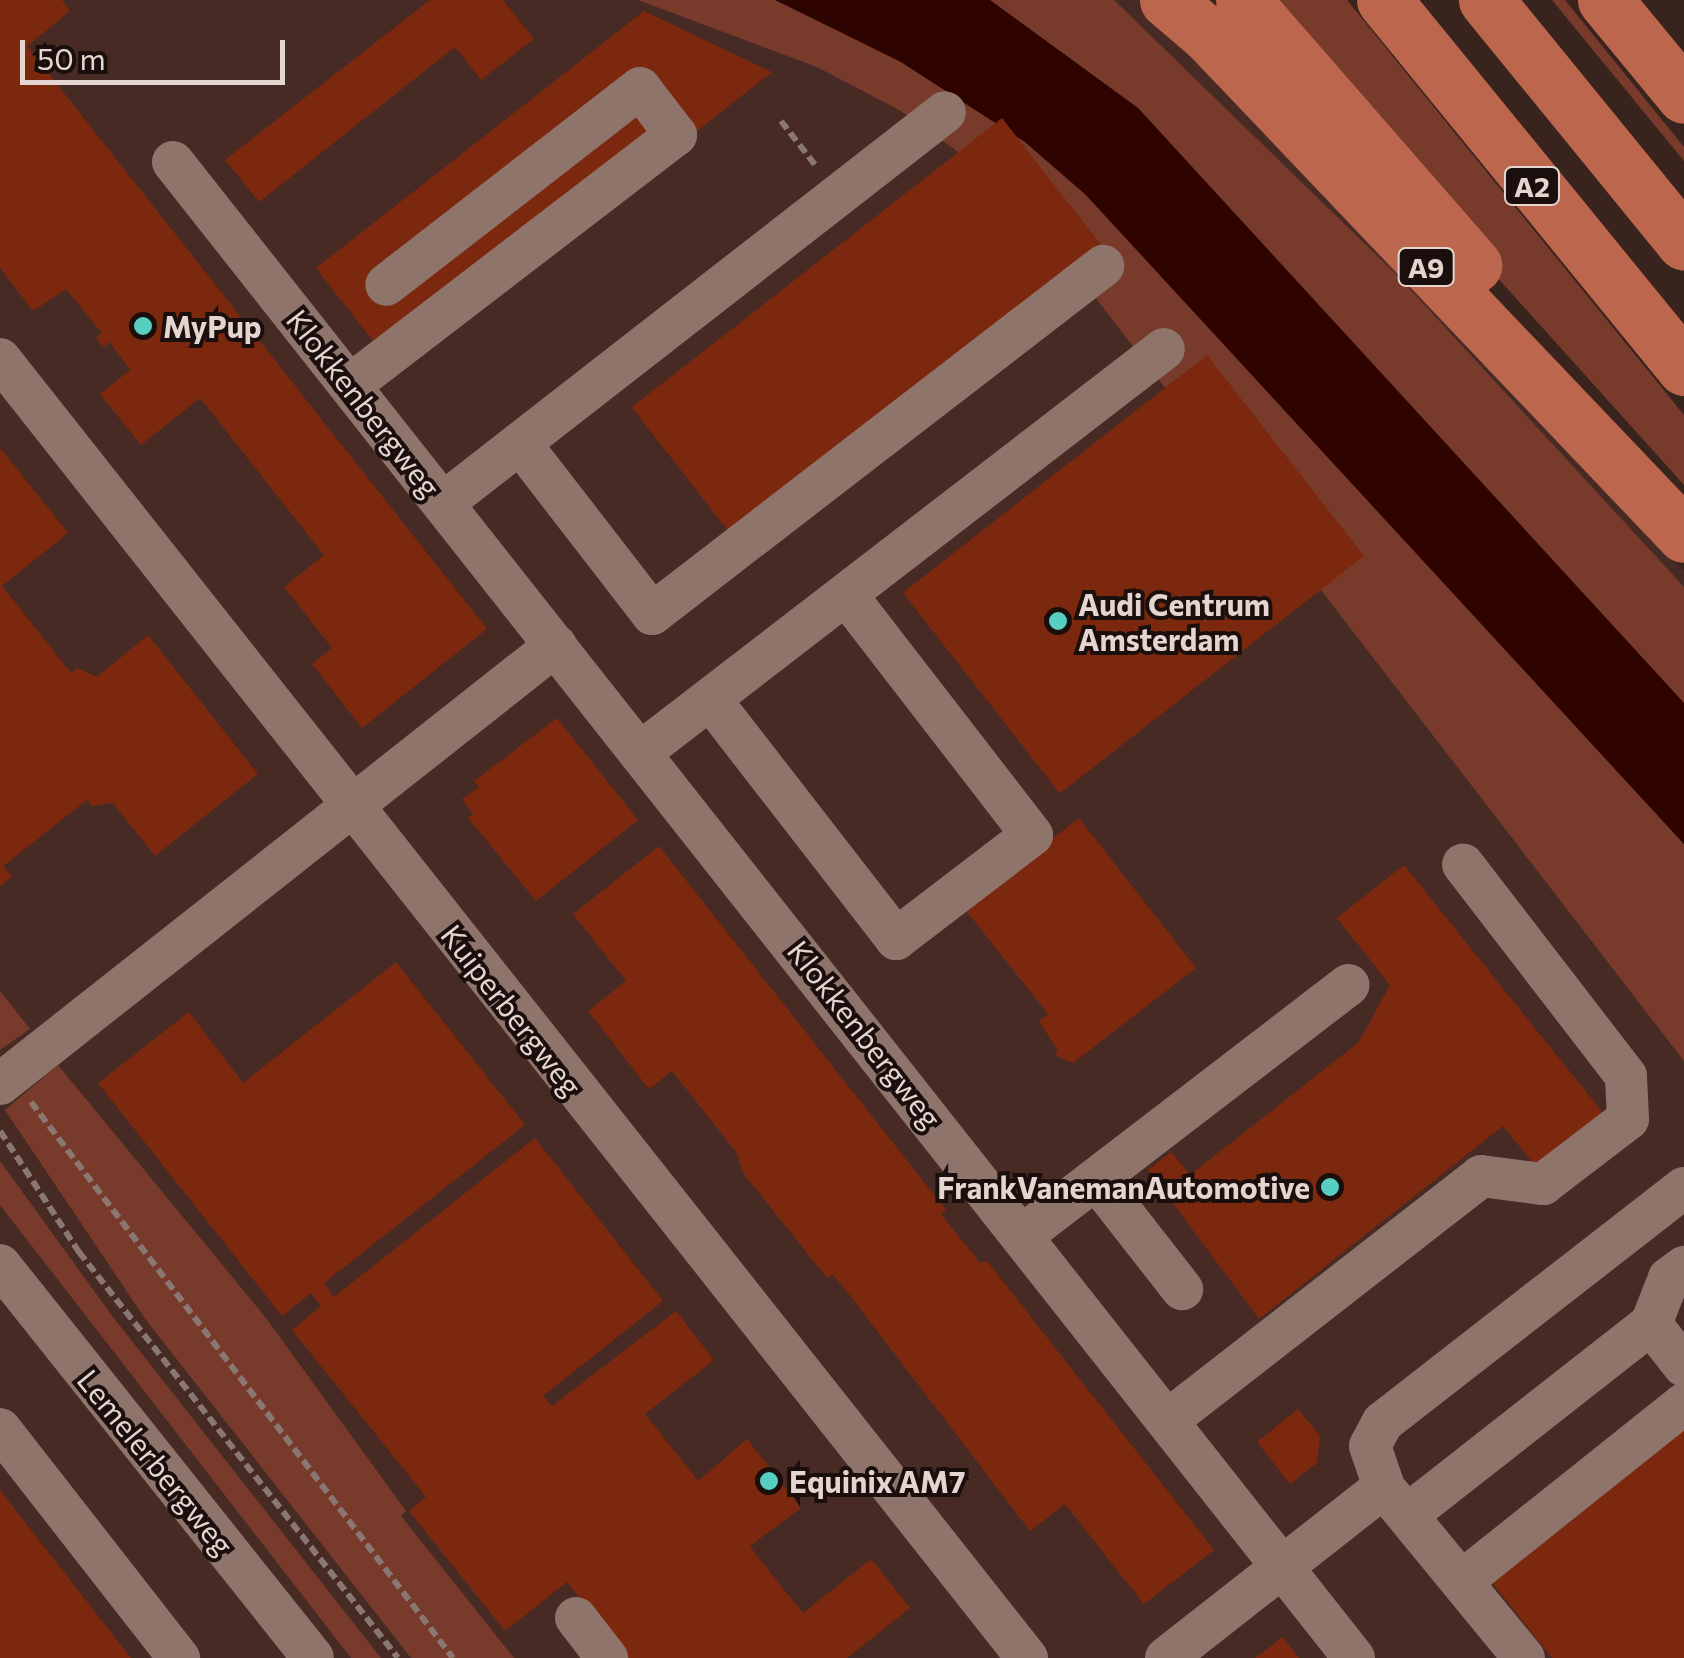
<!DOCTYPE html>
<style>
body{margin:0}
#map{position:relative;width:1684px;height:1658px;overflow:hidden;background:#39231d;font-family:Commissioner,sans-serif}
div>[style]{position:absolute}
.built>*{inset:0;background:#472a23}
.green>*{inset:0;background:#783b2b}
.water>*{inset:0;background:#2e0300}
.building>*{inset:0;background:#7c280e;transform-origin:0 0}
.path>*{height:6px;margin-top:-3px;transform-origin:0;background:repeating-linear-gradient(90deg,#8a7771 0 10px,transparent 0 15px)}
.minor>*{height:42px;margin:-21px;padding:0 21px;transform-origin:21px;border-radius:21px;background:#8f746c}
.highway>*{height:55px;margin:-27.5px;padding:0 27.5px;transform-origin:27.5px;border-radius:27.5px;background:#bc664e}
.dots>*{width:28px;height:28px;translate:-50% -50%;box-sizing:border-box;border:5px solid #1a0f0d;border-radius:50%}
span{translate:-50% -50%;white-space:nowrap;text-align:center;line-height:1.15;-webkit-text-stroke:8px #1a0f0d;paint-order:stroke}
.shield-label span{padding:2px 8px;background:#1a0f0d;border:2px solid;border-radius:8px;-webkit-text-stroke-width:0}
.shield-label{font-size:28px;color:#e5d5d1;font-weight:700}
.poi-label{font-size:30px;color:#e5d5d1;font-weight:700}
.left{translate:0 -50%;text-align:left}
.right{translate:-100% -50%;text-align:right}
.street-label{font-size:30px;color:#e5d5d1}
.scale{position:absolute;left:20px;top:40px;width:265px;height:45px;box-sizing:border-box;border:5px solid #e5d5d1;border-top:0;padding-left:12px;font-size:30px;line-height:35px;white-space:nowrap;color:#e5d5d1;-webkit-text-stroke:8px #1a0f0d;paint-order:stroke}
</style>
<div id="map">
<div class="built">
<div style="clip-path:polygon(0 0,1203px 0,1684px 571px,1684px 1658px,0 1658px)"></div>
</div>
<div class="green">
<div style="clip-path:polygon(638px 0,775px 0,794px 7px,901px 62px,1025px 142px,1086px 195px,1684px 844px,1684px 1061px,1034px 218px,983px 170px,901px 111px,817px 67px)"></div>
<div style="clip-path:polygon(990px 0,1114px 0,1398px 276px,1684px 587px,1684px 703px,1138px 108px)"></div>
<div style="clip-path:polygon(1264px 0,1347px 0,1684px 415px,1684px 485px,1494px 274px)"></div>
<div style="clip-path:polygon(1552px 0,1565px 0,1684px 147px,1684px 161px)"></div>
<div style="clip-path:polygon(0 991px,30px 1029px,0 1050px)"></div>
<div style="clip-path:polygon(58px 1065px,266px 1318px,406px 1511px,401px 1516px,514px 1658px,411px 1658px,146px 1320px,5px 1110px)"></div>
<div style="clip-path:polygon(0 1161px,113px 1317px,381px 1658px,351px 1658px,0 1205px)"></div>
</div>
<div class="water">
<div style="clip-path:polygon(775px 0,990px 0,1138px 108px,1684px 703px,1684px 844px,1086px 195px,1025px 142px,901px 62px)"></div>
</div>
<div class="building">
<div style="clip-path:polygon(0 0,62px 0,70px 11px,27px 46px,487px 629px,362px 728px,312px 664px,332px 648px,284px 587px,324px 555px,200px 398px,141px 445px,100px 394px,130px 370px,110px 342px,104px 347px,96px 338px,102px 333px,66px 289px,33px 311px,0 268px)"></div>
<div style="clip-path:polygon(430px 0,503px 0,534px 39px,481px 80px,455px 47px,259px 202px,225px 160px)"></div>
<div style="clip-path:polygon(644px 11px,772px 72px,395px 369px,316px 268px)"></div>
<div style="left:1002px;top:118px;width:159px;height:470px;rotate:52deg"></div>
<div style="left:1207px;top:355px;width:255px;height:386px;rotate:52deg"></div>
<div style="clip-path:polygon(0 448px,68px 533px,2px 586px,71px 673px,77px 668px,97px 677px,148px 635px,258px 774px,155px 856px,113px 803px,92px 806px,87px 800px,3px 866px,12px 877px,0 886px)"></div>
<div style="clip-path:polygon(557px 718px,638px 820px,536px 901px,468px 818px,473px 814px,462px 799px,479px 787px,474px 781px)"></div>
<div style="clip-path:polygon(1079px 818px,1196px 968px,1073px 1063px,1054px 1055px,1058px 1051px,1039px 1021px,1048px 1014px,964px 908px)"></div>
<div style="clip-path:polygon(659px 846px,946px 1210px,941px 1214px,980px 1263px,987px 1261px,1214px 1550px,1144px 1604px,1065px 1504px,1030px 1531px,845px 1289px,832px 1274px,827px 1278px,743px 1173px,736px 1152px,672px 1071px,649px 1089px,588px 1011px,626px 981px,573px 914px)"></div>
<div style="clip-path:polygon(1404px 865px,1604px 1114px,1536px 1167px,1503px 1126px,1259px 1319px,1148px 1170px,1171px 1152px,1190px 1175px,1359px 1042px,1390px 985px,1337px 918px)"></div>
<div style="clip-path:polygon(396px 962px,525px 1125px,324px 1283px,334px 1297px,535px 1138px,663px 1301px,543px 1396px,552px 1406px,676px 1311px,714px 1360px,645px 1414px,698px 1481px,747px 1439px,801px 1508px,750px 1546px,758px 1557px,803px 1613px,871px 1559px,910px 1608px,847px 1658px,627px 1658px,567px 1582px,505px 1631px,409px 1511px,426px 1497px,292px 1330px,321px 1306px,311px 1293px,282px 1316px,98px 1083px,189px 1012px,243px 1083px)"></div>
<div style="clip-path:polygon(1298px 1409px,1320px 1436px,1317px 1463px,1290px 1484px,1257px 1442px)"></div>
<div style="clip-path:polygon(1684px 1428px,1684px 1658px,1552px 1658px,1491px 1581px)"></div>
<div style="clip-path:polygon(0 1490px,49px 1553px,131px 1658px,0 1658px)"></div>
<div style="clip-path:polygon(1283px 1637px,1299px 1658px,1255px 1658px)"></div>
</div>
<div class="path">
<div style="left:781px;top:121px;width:57px;rotate:52.1deg"></div>
<div style="left:31px;top:1102px;width:698px;rotate:52.8deg"></div>
<div style="left:0;top:1131px;width:145px;rotate:56.9deg"></div>
<div style="left:79px;top:1252px;width:516px;rotate:51.84deg"></div>
</div>
<div class="minor">
<div style="left:173px;top:162px;width:1906px;rotate:51.71deg"></div>
<div style="left:0;top:359px;width:1656px;rotate:51.67deg"></div>
<div style="left:350px;top:385px;width:411px;rotate:-37.5deg"></div>
<div style="left:676px;top:135px;width:59px;rotate:-127.5deg"></div>
<div style="left:640px;top:88px;width:321px;rotate:142.2deg"></div>
<div style="left:520px;top:443px;width:216px;rotate:52.3deg"></div>
<div style="left:652px;top:614px;width:570px;rotate:-37.65deg"></div>
<div style="left:443px;top:503px;width:636px;rotate:-37.91deg"></div>
<div style="left:710px;top:699px;width:304px;rotate:52.2deg"></div>
<div style="left:896px;top:939px;width:171px;rotate:-37.4deg"></div>
<div style="left:1032px;top:835px;width:304px;rotate:-127.7deg"></div>
<div style="left:641px;top:752px;width:660px;rotate:-37.62deg"></div>
<div style="left:0;top:1084px;width:708px;rotate:-38.29deg"></div>
<div style="left:1096px;top:1179px;width:140px;rotate:52deg"></div>
<div style="left:1024px;top:1234px;width:409px;rotate:-37.5deg"></div>
<div style="left:0;top:1265px;width:502px;rotate:51.46deg"></div>
<div style="left:1651px;top:1324px;width:53px;rotate:51.8deg"></div>
<div style="left:1168px;top:1420px;width:397px;rotate:-37.9deg"></div>
<div style="left:1481px;top:1176px;width:63px;rotate:7.4deg"></div>
<div style="left:1543px;top:1184px;width:107px;rotate:-37.4deg"></div>
<div style="left:1628px;top:1119px;width:43px;rotate:-92.7deg"></div>
<div style="left:1626px;top:1076px;width:267px;rotate:-127.6deg"></div>
<div style="left:0;top:1429px;width:291px;rotate:52deg"></div>
<div style="left:1390px;top:1495px;width:211px;rotate:50.6deg"></div>
<div style="left:1407px;top:1515px;width:310px;rotate:-38.1deg"></div>
<div style="left:1651px;top:1324px;width:49px;rotate:-68.6deg"></div>
<div style="left:1669px;top:1278px;width:19px;rotate:-36deg"></div>
<div style="left:1462px;top:1581px;width:284px;rotate:-38.6deg"></div>
<div style="left:576px;top:1618px;width:51px;rotate:52.2deg"></div>
<div style="left:1166px;top:1658px;width:277px;rotate:-38.1deg"></div>
<div style="left:1384px;top:1487px;width:43px;rotate:-108.9deg"></div>
<div style="left:1370px;top:1446px;width:27px;rotate:-62deg"></div>
<div style="left:1383px;top:1422px;width:381px;rotate:-37.9deg"></div>
</div>
<div class="highway">
<div style="left:1167px;top:0;width:54px;rotate:40.5deg"></div>
<div style="left:1208px;top:35px;width:690px;rotate:46.41deg"></div>
<div style="left:1243px;top:0;width:352px;rotate:48.9deg"></div>
<div style="left:1384px;top:0;width:475px;rotate:50.8deg"></div>
<div style="left:1486px;top:0;width:313px;rotate:50.8deg"></div>
<div style="left:1605px;top:0;width:124px;rotate:50.5deg"></div>
</div>
<div class="dots">
<div style="left:143px;top:326px;background:#57cec2"></div>
<div style="left:1058px;top:621px;background:#57cec2"></div>
<div style="left:1330px;top:1187px;background:#57cec2"></div>
<div style="left:769px;top:1481px;background:#57cec2"></div>
</div>
<div class="shield-label">
<span style="left:1532px;top:186px">A2</span>
<span style="left:1426px;top:267px">A9</span>
</div>
<div class="poi-label">
<span class="left" style="left:163px;top:326px">MyPup</span>
<span class="left" style="left:1078px;top:621px">Audi Centrum<br>Amsterdam</span>
<span class="right" style="left:1310px;top:1187px">FrankVanemanAutomotive</span>
<span class="left" style="left:789px;top:1481px">Equinix AM7</span>
</div>
<div class="street-label">
<span style="left:364px;top:403px;rotate:52deg">Klokkenbergweg</span>
<span style="left:512px;top:1010px;rotate:52deg">Kuiperbergweg</span>
<span style="left:865px;top:1034px;rotate:52deg">Klokkenbergweg</span>
<span style="left:156px;top:1462px;rotate:51deg">Lemelerbergweg</span>
</div>
<div class="scale">50 m</div>
</div>
